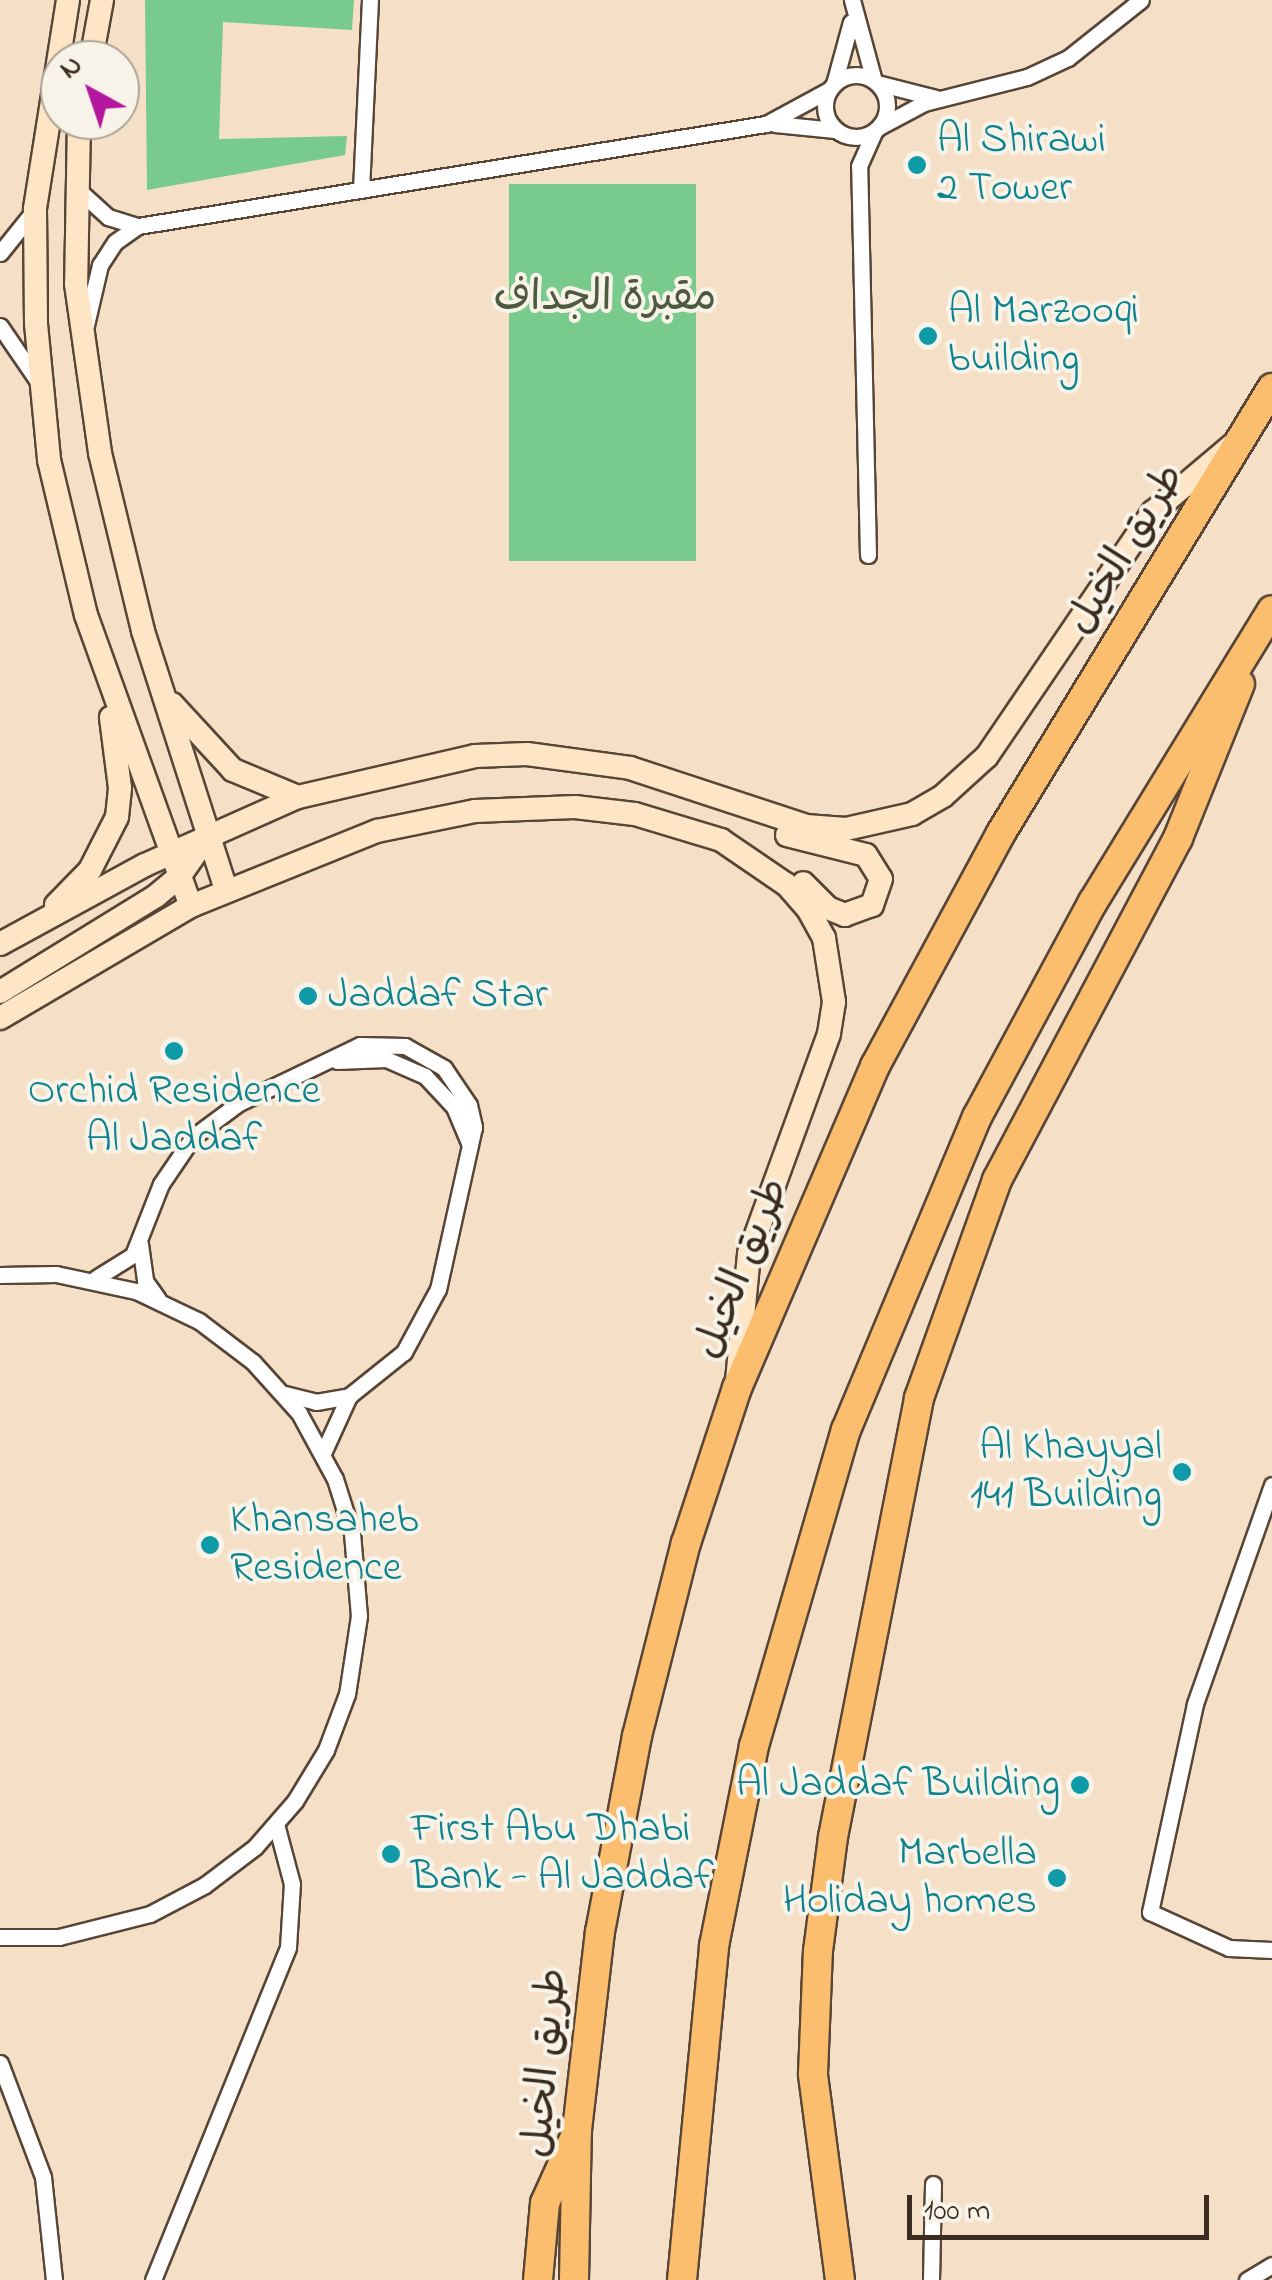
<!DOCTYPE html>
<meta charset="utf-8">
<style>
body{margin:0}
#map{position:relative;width:1272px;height:2280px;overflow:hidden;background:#f5e0c7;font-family:"Indie Flower","Playpen Sans Arabic",sans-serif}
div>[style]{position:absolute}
.green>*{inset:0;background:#78ca8d;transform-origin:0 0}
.roads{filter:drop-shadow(2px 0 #574537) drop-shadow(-2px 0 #574537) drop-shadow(0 2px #574537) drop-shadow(0 -2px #574537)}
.street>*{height:15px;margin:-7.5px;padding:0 7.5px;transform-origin:7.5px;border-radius:7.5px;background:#fff}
.street>.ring{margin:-7.5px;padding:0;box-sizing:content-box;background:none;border:15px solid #fff;border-radius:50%}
.secondary>*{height:22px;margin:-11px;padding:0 11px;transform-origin:11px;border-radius:11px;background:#fde5c5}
.highway>*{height:28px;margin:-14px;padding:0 14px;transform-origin:14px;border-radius:14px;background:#fabe6e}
.dots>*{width:28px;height:28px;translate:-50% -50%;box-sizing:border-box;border:5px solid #f7f3e8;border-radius:50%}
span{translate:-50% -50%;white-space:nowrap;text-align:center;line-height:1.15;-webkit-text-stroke:8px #f7f3e8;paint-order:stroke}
.culture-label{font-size:42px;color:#0d838f}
.left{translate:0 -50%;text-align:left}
.right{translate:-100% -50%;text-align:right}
.park-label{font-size:42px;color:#4d5a3f}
.street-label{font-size:42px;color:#3b2a1e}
.north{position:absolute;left:40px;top:40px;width:100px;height:100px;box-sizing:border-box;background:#f7f3e8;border:2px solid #aca397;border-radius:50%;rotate:320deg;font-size:28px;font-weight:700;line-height:40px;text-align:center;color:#3b2a1e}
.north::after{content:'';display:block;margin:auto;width:35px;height:45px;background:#b5179e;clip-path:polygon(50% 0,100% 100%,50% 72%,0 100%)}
.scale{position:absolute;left:907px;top:2195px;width:302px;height:45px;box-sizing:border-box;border:5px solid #3b2a1e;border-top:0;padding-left:12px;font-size:30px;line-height:35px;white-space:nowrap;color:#3b2a1e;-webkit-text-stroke:8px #f7f3e8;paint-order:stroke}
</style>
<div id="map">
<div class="green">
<div style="clip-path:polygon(145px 0,354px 0,352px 30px,223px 22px,219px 139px,347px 136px,345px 155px,147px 190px)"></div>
<div style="left:696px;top:184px;width:377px;height:187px;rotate:90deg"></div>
</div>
<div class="roads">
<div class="street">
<div style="left:852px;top:0;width:84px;rotate:74.8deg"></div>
<div class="ring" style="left:825px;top:75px;width:47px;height:47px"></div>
<div style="left:877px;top:83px;width:61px;rotate:14.3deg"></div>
<div style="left:834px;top:84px;width:64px;rotate:-74.7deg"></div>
<div style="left:775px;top:124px;width:60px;rotate:5.7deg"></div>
<div style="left:881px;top:126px;width:49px;rotate:-28.1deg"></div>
<div style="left:924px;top:103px;width:106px;rotate:-14.2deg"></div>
<div style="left:1027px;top:77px;width:45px;rotate:-24.9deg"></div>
<div style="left:1068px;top:58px;width:93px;rotate:-38.5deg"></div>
<div style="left:75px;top:187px;width:45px;rotate:42.3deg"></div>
<div style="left:108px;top:217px;width:31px;rotate:17deg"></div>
<div style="left:361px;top:190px;width:190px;rotate:-87.3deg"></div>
<div style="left:0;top:253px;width:53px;rotate:-51.2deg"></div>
<div style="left:86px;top:325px;width:62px;rotate:-76.9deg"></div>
<div style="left:100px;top:265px;width:27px;rotate:-57deg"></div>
<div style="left:115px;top:242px;width:28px;rotate:-35deg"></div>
<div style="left:138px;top:226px;width:636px;rotate:-9.23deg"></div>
<div style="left:766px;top:124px;width:72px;rotate:-28.4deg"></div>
<div style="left:0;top:326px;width:65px;rotate:55.6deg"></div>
<div style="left:868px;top:555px;width:389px;rotate:-91.3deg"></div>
<div style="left:859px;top:166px;width:37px;rotate:-66deg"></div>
<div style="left:337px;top:1061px;width:49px;rotate:-2.3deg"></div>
<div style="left:386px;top:1059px;width:43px;rotate:23.6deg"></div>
<div style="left:425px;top:1076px;width:42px;rotate:46.9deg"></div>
<div style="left:454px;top:1107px;width:41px;rotate:67.2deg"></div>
<div style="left:140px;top:1244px;width:37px;rotate:82deg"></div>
<div style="left:145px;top:1281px;width:22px;rotate:54deg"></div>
<div style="left:0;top:1275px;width:56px;rotate:-1deg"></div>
<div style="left:56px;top:1274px;width:82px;rotate:12deg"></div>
<div style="left:136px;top:1291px;width:70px;rotate:25.5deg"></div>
<div style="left:199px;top:1321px;width:68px;rotate:37.2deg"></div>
<div style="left:253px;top:1362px;width:69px;rotate:48deg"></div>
<div style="left:299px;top:1413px;width:75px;rotate:61.4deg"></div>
<div style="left:335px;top:1479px;width:57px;rotate:72.5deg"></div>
<div style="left:352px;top:1533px;width:83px;rotate:85.2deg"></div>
<div style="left:359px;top:1616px;width:79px;rotate:98.7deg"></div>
<div style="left:347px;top:1694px;width:60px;rotate:110.6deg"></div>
<div style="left:326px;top:1750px;width:60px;rotate:121.3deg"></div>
<div style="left:295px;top:1801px;width:61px;rotate:131deg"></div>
<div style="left:255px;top:1847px;width:63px;rotate:142.8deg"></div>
<div style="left:205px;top:1885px;width:62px;rotate:152.2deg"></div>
<div style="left:150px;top:1914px;width:94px;rotate:165.8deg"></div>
<div style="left:59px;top:1937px;width:59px;rotate:180deg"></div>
<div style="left:96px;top:1278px;width:44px;rotate:-31.9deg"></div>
<div style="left:133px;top:1255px;width:76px;rotate:-68.5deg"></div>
<div style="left:161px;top:1184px;width:57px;rotate:-55.8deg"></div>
<div style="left:193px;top:1137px;width:57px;rotate:-36.5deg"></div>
<div style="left:239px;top:1103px;width:134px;rotate:-25.6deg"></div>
<div style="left:360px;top:1045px;width:45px;rotate:1.3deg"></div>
<div style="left:405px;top:1046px;width:45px;rotate:29.4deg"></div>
<div style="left:444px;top:1068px;width:45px;rotate:56deg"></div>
<div style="left:469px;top:1105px;width:23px;rotate:77deg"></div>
<div style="left:474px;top:1127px;width:166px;rotate:102.5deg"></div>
<div style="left:438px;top:1289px;width:72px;rotate:118.4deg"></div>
<div style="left:404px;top:1352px;width:70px;rotate:141.3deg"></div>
<div style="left:349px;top:1396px;width:63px;rotate:114.5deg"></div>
<div style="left:285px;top:1394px;width:32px;rotate:14deg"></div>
<div style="left:316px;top:1402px;width:34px;rotate:-10deg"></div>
<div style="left:1272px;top:1485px;width:232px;rotate:109.4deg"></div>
<div style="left:1195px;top:1704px;width:213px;rotate:102.2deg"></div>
<div style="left:1150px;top:1912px;width:87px;rotate:24.5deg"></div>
<div style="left:1229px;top:1948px;width:43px;rotate:2.7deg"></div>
<div style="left:0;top:2063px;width:122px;rotate:69.3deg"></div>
<div style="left:43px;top:2177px;width:104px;rotate:83.9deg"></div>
<div style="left:153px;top:2280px;width:359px;rotate:-67.9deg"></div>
<div style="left:288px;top:1947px;width:63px;rotate:-86.4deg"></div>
<div style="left:292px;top:1884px;width:62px;rotate:-104.9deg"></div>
<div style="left:931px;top:2280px;width:96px;rotate:-88.8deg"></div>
<div style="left:1247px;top:2280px;width:29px;rotate:-31deg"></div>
</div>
<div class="secondary">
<div style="left:68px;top:0;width:212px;rotate:99deg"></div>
<div style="left:35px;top:209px;width:115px;rotate:89.5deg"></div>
<div style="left:36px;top:324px;width:137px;rotate:84.5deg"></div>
<div style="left:49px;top:460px;width:159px;rotate:76.6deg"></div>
<div style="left:86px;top:615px;width:309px;rotate:70.2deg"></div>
<div style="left:91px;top:60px;width:61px;rotate:-79.6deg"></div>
<div style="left:79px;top:120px;width:164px;rotate:91deg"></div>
<div style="left:76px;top:284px;width:171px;rotate:81.9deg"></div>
<div style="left:100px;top:453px;width:183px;rotate:76.4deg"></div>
<div style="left:143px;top:631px;width:271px;rotate:72.2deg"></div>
<div style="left:172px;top:704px;width:90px;rotate:47.3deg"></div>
<div style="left:233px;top:770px;width:70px;rotate:22.6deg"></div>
<div style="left:787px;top:835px;width:81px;rotate:14.2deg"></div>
<div style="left:866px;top:855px;width:28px;rotate:58deg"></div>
<div style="left:881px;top:879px;width:28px;rotate:109deg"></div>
<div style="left:872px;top:905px;width:29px;rotate:160deg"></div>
<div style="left:845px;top:915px;width:18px;rotate:-158deg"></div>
<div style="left:828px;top:908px;width:35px;rotate:-135deg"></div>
<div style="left:56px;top:905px;width:49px;rotate:-45.8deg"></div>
<div style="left:90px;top:870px;width:59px;rotate:-63deg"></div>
<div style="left:117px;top:817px;width:29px;rotate:-84deg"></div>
<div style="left:120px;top:788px;width:71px;rotate:-97.3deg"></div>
<div style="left:0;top:944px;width:165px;rotate:-28.6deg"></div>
<div style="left:145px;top:865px;width:167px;rotate:-24deg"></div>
<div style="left:298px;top:797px;width:182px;rotate:-13deg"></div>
<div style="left:475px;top:756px;width:52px;rotate:-2.2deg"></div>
<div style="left:527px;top:754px;width:104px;rotate:7.7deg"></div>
<div style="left:630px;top:768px;width:185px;rotate:18.2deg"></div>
<div style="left:806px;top:826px;width:40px;rotate:4.3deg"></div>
<div style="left:846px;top:829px;width:68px;rotate:-12.8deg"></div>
<div style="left:912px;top:814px;width:36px;rotate:-30deg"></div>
<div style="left:943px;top:796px;width:59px;rotate:-42.3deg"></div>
<div style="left:987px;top:756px;width:295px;rotate:-55.8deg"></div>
<div style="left:1153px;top:512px;width:109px;rotate:-40.1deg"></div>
<div style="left:0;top:992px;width:183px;rotate:-31.6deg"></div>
<div style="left:156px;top:896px;width:30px;rotate:-40deg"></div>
<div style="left:179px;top:877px;width:52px;rotate:-55.1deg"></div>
<div style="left:0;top:1018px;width:221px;rotate:-30.4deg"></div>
<div style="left:191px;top:906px;width:201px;rotate:-22deg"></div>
<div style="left:377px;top:831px;width:100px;rotate:-11.5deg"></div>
<div style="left:475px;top:811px;width:100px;rotate:-2.3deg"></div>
<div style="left:575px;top:807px;width:60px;rotate:6.7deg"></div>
<div style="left:635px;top:814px;width:90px;rotate:16.8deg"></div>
<div style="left:721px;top:840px;width:80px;rotate:34.3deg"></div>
<div style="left:787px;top:885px;width:32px;rotate:49deg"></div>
<div style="left:808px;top:909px;width:33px;rotate:61deg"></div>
<div style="left:824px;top:938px;width:65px;rotate:81.1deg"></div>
<div style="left:834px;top:1002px;width:32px;rotate:99deg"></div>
<div style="left:829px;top:1034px;width:234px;rotate:110deg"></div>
<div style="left:749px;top:1254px;width:127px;rotate:95.4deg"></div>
</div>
<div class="highway">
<div style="left:538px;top:2280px;width:77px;rotate:-84.8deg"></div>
<div style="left:545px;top:2203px;width:78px;rotate:-65.7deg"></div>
<div style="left:574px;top:2280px;width:150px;rotate:-88.9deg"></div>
<div style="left:577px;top:2130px;width:199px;rotate:-83.4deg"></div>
<div style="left:600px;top:1932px;width:199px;rotate:-79.3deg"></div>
<div style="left:637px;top:1736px;width:199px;rotate:-75.8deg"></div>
<div style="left:686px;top:1543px;width:163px;rotate:-71.8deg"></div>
<div style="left:737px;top:1388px;width:350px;rotate:-66.8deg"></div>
<div style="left:875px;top:1066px;width:265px;rotate:-61.6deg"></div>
<div style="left:1001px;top:833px;width:521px;rotate:-58.66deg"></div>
<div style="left:682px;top:2280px;width:336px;rotate:-84.5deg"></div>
<div style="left:714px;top:1946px;width:204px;rotate:-78.7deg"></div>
<div style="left:754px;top:1746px;width:329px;rotate:-73.8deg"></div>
<div style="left:846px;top:1430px;width:339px;rotate:-67.3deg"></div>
<div style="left:977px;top:1117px;width:244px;rotate:-61.7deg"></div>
<div style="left:1093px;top:902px;width:342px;rotate:-58.5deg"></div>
<div style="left:840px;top:2280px;width:208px;rotate:-97.5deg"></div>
<div style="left:813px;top:2074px;width:123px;rotate:-87.7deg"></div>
<div style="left:818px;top:1951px;width:115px;rotate:-82.5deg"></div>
<div style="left:833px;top:1837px;width:447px;rotate:-78.9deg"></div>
<div style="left:919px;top:1398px;width:232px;rotate:-70.3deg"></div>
<div style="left:997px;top:1180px;width:387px;rotate:-62.1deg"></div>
<div style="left:1178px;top:838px;width:166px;rotate:-68.1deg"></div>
</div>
</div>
<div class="dots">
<div style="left:917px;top:165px;background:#0f9aa8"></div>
<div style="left:928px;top:336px;background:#0f9aa8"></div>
<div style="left:308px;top:996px;background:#0f9aa8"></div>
<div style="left:174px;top:1051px;background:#0f9aa8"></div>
<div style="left:1182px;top:1472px;background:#0f9aa8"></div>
<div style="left:210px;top:1545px;background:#0f9aa8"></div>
<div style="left:1080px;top:1785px;background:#0f9aa8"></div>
<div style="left:391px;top:1854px;background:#0f9aa8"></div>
<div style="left:1057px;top:1878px;background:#0f9aa8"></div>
</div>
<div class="culture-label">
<span class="left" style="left:937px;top:165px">Al Shirawi<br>2 Tower</span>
<span class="left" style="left:948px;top:336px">Al Marzooqi<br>building</span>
<span class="left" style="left:328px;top:996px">Jaddaf Star</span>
<span style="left:174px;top:1116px">Orchid Residence<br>Al Jaddaf</span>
<span class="right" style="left:1162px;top:1472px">Al Khayyal<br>141 Building</span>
<span class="left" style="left:230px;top:1545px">Khansaheb<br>Residence</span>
<span class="right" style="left:1060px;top:1785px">Al Jaddaf Building</span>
<span class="left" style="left:411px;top:1854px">First Abu Dhabi<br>Bank - Al Jaddaf</span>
<span class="right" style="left:1037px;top:1878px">Marbella<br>Holiday homes</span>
</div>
<div class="park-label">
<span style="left:605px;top:299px">مقبرة الجداف</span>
</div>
<div class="street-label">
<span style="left:1127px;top:550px;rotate:-59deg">طريق الخيل</span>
<span style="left:743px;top:1269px;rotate:-68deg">طريق الخيل</span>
<span style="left:547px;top:2063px;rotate:-85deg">طريق الخيل</span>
</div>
<div class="north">N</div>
<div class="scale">100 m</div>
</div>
